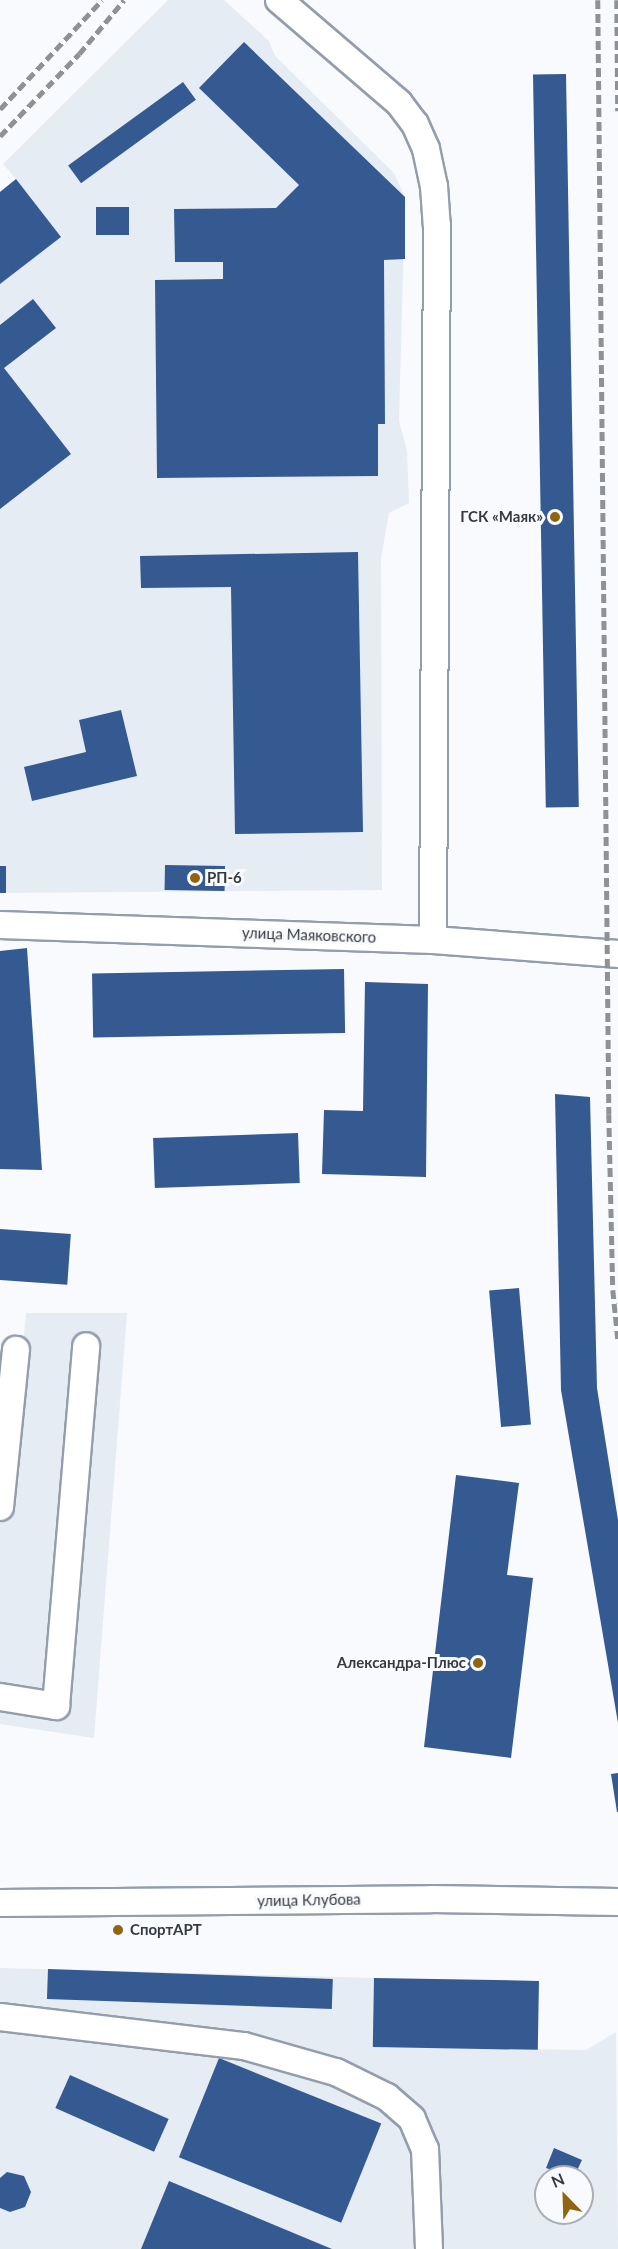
<!DOCTYPE html>
<meta charset="utf-8">
<style>
body{margin:0}
#map{position:relative;width:618px;height:2249px;overflow:hidden;background:#f8fafd;font-family:Lato,sans-serif}
div>[style]{position:absolute}
.built>*{inset:0;background:#e6ecf4}
.building>*{inset:0;background:#345a91;transform-origin:0 0}
.roads{filter:drop-shadow(2px 0 #949eab) drop-shadow(-2px 0 #949eab) drop-shadow(0 2px #949eab) drop-shadow(0 -2px #949eab)}
.minor>*{height:26px;margin:-13px;padding:0 13px;transform-origin:13px;border-radius:13px;background:#fff}
.rail>*{height:4.5px;margin-top:-2.25px;transform-origin:0;background:repeating-linear-gradient(90deg,#8e9196 0 9px,transparent 0 13.5px)}
.dots>*{width:16px;height:16px;translate:-50% -50%;box-sizing:border-box;border:3px solid #f8fafd;border-radius:50%}
span{translate:-50% -50%;white-space:nowrap;text-align:center;line-height:1.15;-webkit-text-stroke:6px #f8fafd;paint-order:stroke}
.poi-label{font-size:15px;color:#363a40;font-weight:700}
.right{translate:-100% -50%;text-align:right}
.left{translate:0 -50%;text-align:left}
.street-label{font-size:15px;color:#363a40}
.north{position:absolute;left:534px;top:2165px;width:60px;height:60px;box-sizing:border-box;background:#f8fafd;border:2px solid #aaadb1;border-radius:50%;rotate:337deg;font-size:16px;font-weight:700;line-height:24px;text-align:center;color:#363a40}
.north::after{content:'';display:block;margin:auto;width:21px;height:27px;background:#91650f;clip-path:polygon(50% 0,100% 100%,50% 72%,0 100%)}
</style>
<div id="map">
<div class="built">
<div style="clip-path:polygon(168px 0,224px 0,269px 41px,275px 56px,394px 173px,405px 197px,399px 421px,407px 451px,409px 503px,389px 513px,381px 558px,382px 890px,0 893px,0 192px,16px 179px,3px 164px)"></div>
<div style="clip-path:polygon(26px 1313px,127px 1313px,94px 1738px,0 1724px,0 1387px,19px 1389px)"></div>
<div style="clip-path:polygon(evenodd,0 1968px,374px 1978px,374px 2047px,586px 2050px,616px 2032px,618px 2249px,0 2249px,0 1968px,546px 2177px,582px 2177px,582px 2213px,546px 2213px,546px 2177px)"></div>
</div>
<div class="building">
<div style="clip-path:polygon(244px 42px,405px 197px,405px 259px,384px 260px,385px 424px,378px 424px,378px 476px,157px 478px,155px 280px,223px 279px,223px 262px,175px 262px,174px 209px,276px 208px,299px 185px,199px 88px)"></div>
<div style="left:566px;top:74px;width:733px;height:33px;rotate:89deg"></div>
<div style="left:183px;top:82px;width:22px;height:142px;rotate:54deg"></div>
<div style="clip-path:polygon(16px 179px,61px 237px,0 284px,0 192px)"></div>
<div style="left:96px;top:207px;width:33px;height:28px"></div>
<div style="clip-path:polygon(33px 299px,56px 328px,4px 368px,71px 454px,0 509px,0 325px)"></div>
<div style="clip-path:polygon(358px 552px,363px 832px,235px 834px,231px 587px,141px 588px,140px 556px)"></div>
<div style="clip-path:polygon(121px 710px,137px 776px,32px 801px,24px 767px,86px 752px,79px 720px)"></div>
<div style="left:165px;top:865px;width:60px;height:25px;rotate:1deg"></div>
<div style="left:0;top:866px;width:6px;height:27px"></div>
<div style="clip-path:polygon(27px 948px,42px 1170px,0 1169px,0 951px)"></div>
<div style="left:344px;top:969px;width:64px;height:252px;rotate:89deg"></div>
<div style="clip-path:polygon(365px 982px,428px 984px,426px 1177px,322px 1174px,324px 1110px,363px 1111px)"></div>
<div style="clip-path:polygon(555px 1094px,590px 1097px,597px 1388px,618px 1520px,618px 1723px,561px 1390px)"></div>
<div style="left:298px;top:1133px;width:50px;height:145px;rotate:88deg"></div>
<div style="left:0;top:1229px;width:71px;height:51px;rotate:4deg"></div>
<div style="left:519px;top:1288px;width:137px;height:30px;rotate:85deg"></div>
<div style="clip-path:polygon(456px 1475px,519px 1483px,507px 1575px,533px 1578px,511px 1758px,424px 1747px)"></div>
<div style="clip-path:polygon(618px 1773px,618px 1812px,617px 1812px,611px 1774px)"></div>
<div style="left:48px;top:1969px;width:285px;height:30px;rotate:2deg"></div>
<div style="left:374px;top:1978px;width:165px;height:69px;rotate:1deg"></div>
<div style="left:219px;top:2058px;width:175px;height:107px;rotate:22deg"></div>
<div style="left:70px;top:2075px;width:108px;height:36px;rotate:24deg"></div>
<div style="clip-path:polygon(554px 2148px,582px 2160px,574px 2177px,546px 2168px)"></div>
<div style="clip-path:polygon(7px 2172px,24px 2176px,31px 2192px,25px 2207px,10px 2212px,0 2208px,0 2178px)"></div>
<div style="clip-path:polygon(169px 2181px,332px 2249px,141px 2249px)"></div>
</div>
<div class="roads">
<div class="minor">
<div style="left:279px;top:0;width:158px;rotate:40.6deg"></div>
<div style="left:399px;top:103px;width:26px;rotate:53deg"></div>
<div style="left:415px;top:124px;width:27px;rotate:66deg"></div>
<div style="left:426px;top:149px;width:38px;rotate:78deg"></div>
<div style="left:434px;top:186px;width:39px;rotate:86deg"></div>
<div style="left:437px;top:225px;width:715px;rotate:90.32deg"></div>
<div style="left:0;top:925px;width:433px;rotate:2deg"></div>
<div style="left:433px;top:940px;width:186px;rotate:4.3deg"></div>
<div style="left:0;top:1507px;width:158px;rotate:-84.2deg"></div>
<div style="left:0;top:1697px;width:57px;rotate:9.1deg"></div>
<div style="left:56px;top:1706px;width:361px;rotate:-85.2deg"></div>
<div style="left:0;top:1903px;width:431px;rotate:-0.5deg"></div>
<div style="left:431px;top:1899px;width:187px;rotate:0.9deg"></div>
<div style="left:0;top:2017px;width:246px;rotate:6.8deg"></div>
<div style="left:244px;top:2046px;width:96px;rotate:15.8deg"></div>
<div style="left:336px;top:2072px;width:57px;rotate:26.1deg"></div>
<div style="left:387px;top:2097px;width:33px;rotate:41deg"></div>
<div style="left:412px;top:2119px;width:33px;rotate:67deg"></div>
<div style="left:425px;top:2149px;width:100px;rotate:87.7deg"></div>
</div>
</div>
<div class="rail">
<div style="left:598px;top:0;width:1114px;rotate:89.43deg"></div>
<div style="left:609px;top:1114px;width:176px;rotate:88.7deg"></div>
<div style="left:613px;top:1290px;width:49px;rotate:84.2deg"></div>
<div style="left:617px;top:0;width:111px;rotate:89.5deg"></div>
<div style="left:0;top:109px;width:149px;rotate:-46.9deg"></div>
<div style="left:0;top:136px;width:114px;rotate:-46.1deg"></div>
<div style="left:79px;top:54px;width:70px;rotate:-50.2deg"></div>
</div>
<div class="dots">
<div style="left:555px;top:517px;background:#91650f"></div>
<div style="left:195px;top:878px;background:#91650f"></div>
<div style="left:478px;top:1663px;background:#91650f"></div>
<div style="left:118px;top:1930px;background:#91650f"></div>
</div>
<div class="poi-label">
<span class="right" style="left:543px;top:517px">ГСК «Маяк»</span>
<span class="left" style="left:207px;top:878px">РП-6</span>
<span class="right" style="left:466px;top:1663px">Александра-Плюс</span>
<span class="left" style="left:130px;top:1930px">СпортАРТ</span>
</div>
<div class="street-label">
<span style="left:309px;top:935px;rotate:2deg">улица Маяковского</span>
<span style="left:309px;top:1900px;rotate:-1deg">улица Клубова</span>
</div>
<div class="north">N</div>
</div>
